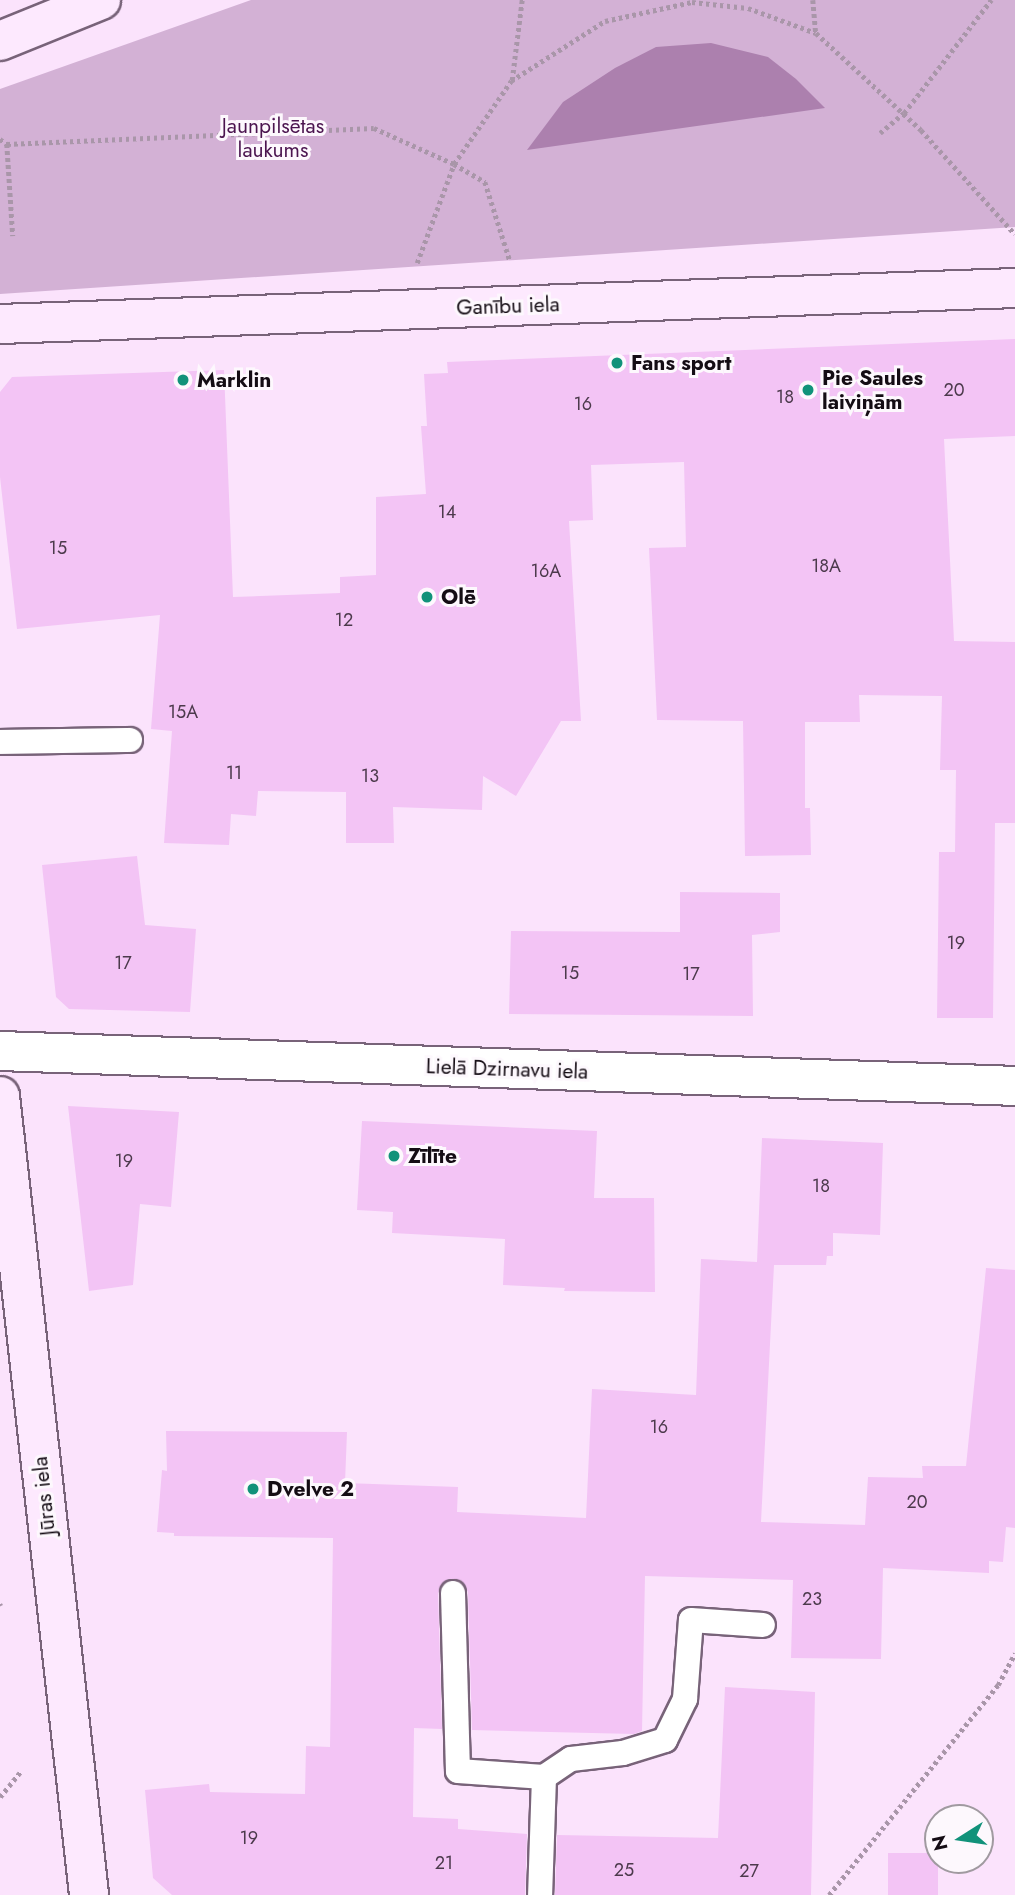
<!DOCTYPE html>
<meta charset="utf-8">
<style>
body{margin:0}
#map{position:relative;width:1015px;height:1895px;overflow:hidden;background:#fbe3fc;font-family:Jost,sans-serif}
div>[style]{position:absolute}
.green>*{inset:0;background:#d3b1d5}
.water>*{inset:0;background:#ac80ae}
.building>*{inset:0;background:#f3c4f5;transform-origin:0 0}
.path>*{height:4.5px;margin-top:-2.25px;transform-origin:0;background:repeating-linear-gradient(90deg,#a996a9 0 3.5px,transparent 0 7px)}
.roads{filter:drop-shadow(2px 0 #786379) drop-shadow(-2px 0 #786379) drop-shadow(0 2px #786379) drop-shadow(0 -2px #786379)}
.lane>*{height:24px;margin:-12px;padding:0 12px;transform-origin:12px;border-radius:12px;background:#fff}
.street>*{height:38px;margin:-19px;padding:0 19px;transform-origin:19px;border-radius:19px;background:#fff}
.secondary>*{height:38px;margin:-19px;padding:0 19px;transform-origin:19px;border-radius:19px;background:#fde9fe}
.dots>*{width:19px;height:19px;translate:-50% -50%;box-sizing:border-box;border:4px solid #fdf8fd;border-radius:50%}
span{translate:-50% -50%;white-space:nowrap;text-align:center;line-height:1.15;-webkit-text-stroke:6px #fdf8fd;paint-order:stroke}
.number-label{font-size:18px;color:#4c3a4c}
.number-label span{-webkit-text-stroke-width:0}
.park-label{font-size:21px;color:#4b144f}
.street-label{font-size:21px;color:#140c14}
.poi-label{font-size:21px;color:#140c14;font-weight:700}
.left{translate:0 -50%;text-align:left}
.north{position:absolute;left:924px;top:1804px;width:70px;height:70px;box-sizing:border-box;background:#fdf8fd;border:2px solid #a09aa0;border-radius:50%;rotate:258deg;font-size:19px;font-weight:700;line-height:28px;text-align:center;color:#140c14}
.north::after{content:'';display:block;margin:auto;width:24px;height:32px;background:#11927a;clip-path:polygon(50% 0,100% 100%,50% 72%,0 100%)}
</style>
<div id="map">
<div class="green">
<div style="clip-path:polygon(251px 0,1015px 0,1015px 227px,0 294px,0 89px)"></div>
</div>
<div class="water">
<div style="clip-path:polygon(711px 43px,768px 57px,796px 79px,825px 108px,527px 150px,563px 102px,615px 68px,656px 47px)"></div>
</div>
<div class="building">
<div style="clip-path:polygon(1015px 339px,1015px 436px,944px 439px,954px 641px,1015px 642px,1015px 823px,995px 823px,993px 1018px,937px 1018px,939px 852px,955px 852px,956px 770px,940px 770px,942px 696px,859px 695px,860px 722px,805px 722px,805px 808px,810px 808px,811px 855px,745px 856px,743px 721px,657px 720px,649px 548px,686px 547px,684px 462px,591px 465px,593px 520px,569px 521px,581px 721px,561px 721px,516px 796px,483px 776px,482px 810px,393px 807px,394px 843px,346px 843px,346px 792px,258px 791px,256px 816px,231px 814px,229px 845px,164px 843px,172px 731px,151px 729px,160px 615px,17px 629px,0 477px,0 392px,12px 377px,224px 370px,233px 597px,340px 593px,340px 577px,376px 575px,376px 497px,426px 494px,421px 426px,427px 426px,424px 374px,448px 373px,447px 362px)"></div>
<div style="clip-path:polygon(137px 856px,145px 925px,196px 929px,190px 1012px,69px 1009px,56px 997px,42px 865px)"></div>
<div style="clip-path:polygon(680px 892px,780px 893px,780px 932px,752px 935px,753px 1016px,509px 1014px,511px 931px,680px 932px)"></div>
<div style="clip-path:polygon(68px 1106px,179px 1112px,171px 1207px,140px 1204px,133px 1285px,89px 1291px)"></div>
<div style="clip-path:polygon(362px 1121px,597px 1131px,594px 1198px,654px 1198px,655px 1292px,564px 1291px,565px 1288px,503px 1285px,505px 1239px,392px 1233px,393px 1212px,357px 1210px)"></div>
<div style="clip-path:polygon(762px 1138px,883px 1143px,880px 1235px,833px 1233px,833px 1256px,827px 1256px,826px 1265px,774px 1265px,761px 1522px,865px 1525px,868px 1477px,923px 1478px,922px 1466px,966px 1466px,986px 1268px,1015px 1270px,1015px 1528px,1006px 1527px,1003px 1562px,989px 1561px,989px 1573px,883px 1568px,881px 1659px,791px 1658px,793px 1580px,645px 1576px,642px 1731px,634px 1734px,472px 1730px,468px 1592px,461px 1580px,446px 1580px,438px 1593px,442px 1729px,414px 1728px,413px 1817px,458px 1819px,458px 1829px,527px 1834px,525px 1895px,172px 1895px,153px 1878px,145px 1790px,209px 1784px,210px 1792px,305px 1794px,306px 1746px,330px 1747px,333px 1538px,174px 1536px,174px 1533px,157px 1532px,162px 1470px,167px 1471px,166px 1431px,347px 1432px,345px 1483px,458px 1487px,457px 1512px,586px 1518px,592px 1389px,696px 1395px,701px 1259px,757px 1262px)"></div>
<div style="clip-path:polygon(725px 1687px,815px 1692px,811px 1895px,555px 1895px,557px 1835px,718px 1838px)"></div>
<div style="left:888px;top:1853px;width:50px;height:42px"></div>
</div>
<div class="path">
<div style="left:813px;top:0;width:33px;rotate:85deg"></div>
<div style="left:512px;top:80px;width:81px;rotate:-82.9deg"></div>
<div style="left:880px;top:133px;width:31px;rotate:-40deg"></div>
<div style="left:904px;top:113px;width:143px;rotate:-52.4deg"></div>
<div style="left:0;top:139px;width:9px;rotate:36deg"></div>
<div style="left:7px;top:144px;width:367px;rotate:-2.5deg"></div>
<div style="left:374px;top:128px;width:88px;rotate:24.2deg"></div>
<div style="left:454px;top:164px;width:36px;rotate:30deg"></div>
<div style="left:485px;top:182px;width:83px;rotate:72.4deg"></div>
<div style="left:7px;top:144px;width:92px;rotate:86.3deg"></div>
<div style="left:417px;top:263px;width:106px;rotate:-69.5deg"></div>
<div style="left:454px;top:164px;width:101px;rotate:-55.5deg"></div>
<div style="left:511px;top:81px;width:112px;rotate:-32.6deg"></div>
<div style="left:605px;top:21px;width:89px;rotate:-12.3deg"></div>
<div style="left:692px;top:2px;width:56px;rotate:6.1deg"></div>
<div style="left:748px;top:8px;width:72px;rotate:20.2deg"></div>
<div style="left:816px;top:33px;width:143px;rotate:42.7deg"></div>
<div style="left:921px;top:130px;width:140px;rotate:47.9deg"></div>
<div style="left:0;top:1604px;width:2px;rotate:63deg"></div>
<div style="left:0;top:1797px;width:32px;rotate:-51deg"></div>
<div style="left:829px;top:1895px;width:270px;rotate:-51.2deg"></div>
<div style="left:998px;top:1685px;width:36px;rotate:-62deg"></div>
</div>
<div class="roads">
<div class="lane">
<div style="left:0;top:742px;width:130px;rotate:-0.9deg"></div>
<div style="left:453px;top:1593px;width:178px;rotate:88.4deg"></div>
<div style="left:458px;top:1771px;width:86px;rotate:4deg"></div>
<div style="left:544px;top:1777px;width:118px;rotate:91.9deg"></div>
<div style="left:544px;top:1777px;width:32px;rotate:-34deg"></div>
<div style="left:571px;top:1759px;width:52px;rotate:-6.6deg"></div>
<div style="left:623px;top:1753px;width:44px;rotate:-17.2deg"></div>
<div style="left:665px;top:1740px;width:46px;rotate:-64deg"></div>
<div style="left:685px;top:1699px;width:79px;rotate:-85.7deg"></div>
<div style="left:691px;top:1620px;width:72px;rotate:4deg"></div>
</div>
<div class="street">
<div style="left:0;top:1051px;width:1016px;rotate:1.97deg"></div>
</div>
<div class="secondary">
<div style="left:0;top:41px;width:109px;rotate:-22.1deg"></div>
<div style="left:0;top:324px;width:1016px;rotate:-2.03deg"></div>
<div style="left:0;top:1096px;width:804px;rotate:83.64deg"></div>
</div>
</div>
<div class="dots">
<div style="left:617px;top:363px;background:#11927a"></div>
<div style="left:183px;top:380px;background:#11927a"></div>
<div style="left:808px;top:390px;background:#11927a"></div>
<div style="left:427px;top:597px;background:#11927a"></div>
<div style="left:394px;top:1156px;background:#11927a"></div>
<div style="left:253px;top:1489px;background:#11927a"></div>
</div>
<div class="number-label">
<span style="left:954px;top:390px">20</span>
<span style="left:785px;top:397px">18</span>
<span style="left:583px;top:404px">16</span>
<span style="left:447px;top:512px">14</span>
<span style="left:58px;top:548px">15</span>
<span style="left:826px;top:566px">18A</span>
<span style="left:546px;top:571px">16A</span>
<span style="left:344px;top:620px">12</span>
<span style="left:183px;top:712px">15A</span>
<span style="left:234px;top:773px">11</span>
<span style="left:370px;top:776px">13</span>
<span style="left:956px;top:943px">19</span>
<span style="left:123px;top:963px">17</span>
<span style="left:570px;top:973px">15</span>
<span style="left:691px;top:974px">17</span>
<span style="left:124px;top:1161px">19</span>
<span style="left:821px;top:1186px">18</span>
<span style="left:659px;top:1427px">16</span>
<span style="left:917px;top:1502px">20</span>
<span style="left:812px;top:1599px">23</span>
<span style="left:249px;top:1838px">19</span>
<span style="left:444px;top:1863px">21</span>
<span style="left:624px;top:1870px">25</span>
<span style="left:749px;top:1871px">27</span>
</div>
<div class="park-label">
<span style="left:273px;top:138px">Jaunpilsētas<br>laukums</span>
</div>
<div class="street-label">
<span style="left:508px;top:306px;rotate:-2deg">Ganību iela</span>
<span style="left:507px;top:1069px;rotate:2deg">Lielā Dzirnavu iela</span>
<span style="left:44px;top:1496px;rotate:-96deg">Jūras iela</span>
</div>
<div class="poi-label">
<span class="left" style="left:631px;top:363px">Fans sport</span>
<span class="left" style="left:822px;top:390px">Pie Saules<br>laiviņām</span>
<span class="left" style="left:197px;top:380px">Marklin</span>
<span class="left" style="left:441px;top:597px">Olē</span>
<span class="left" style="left:408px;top:1156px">Zīlīte</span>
<span class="left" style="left:267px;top:1489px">Dvelve 2</span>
</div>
<div class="north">N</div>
</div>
